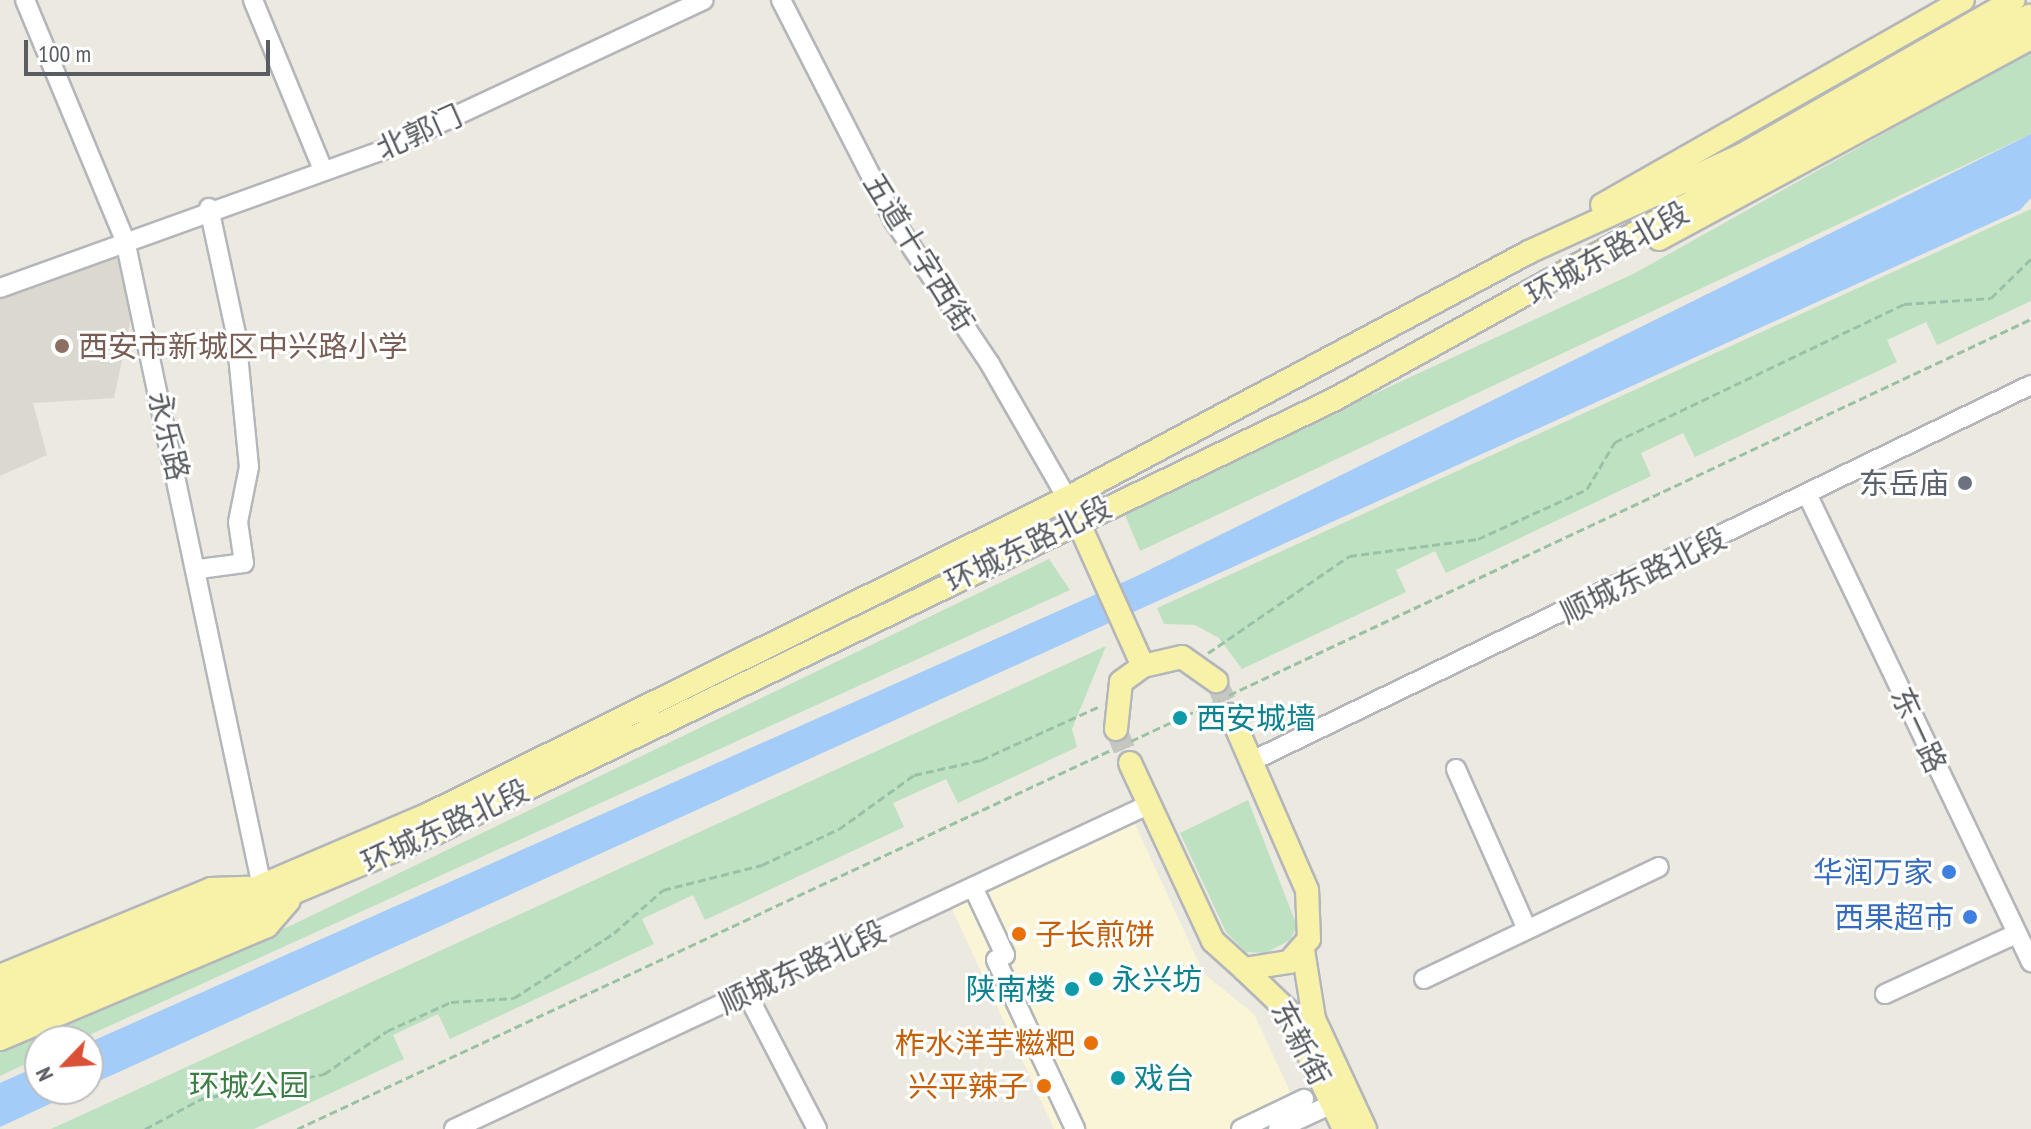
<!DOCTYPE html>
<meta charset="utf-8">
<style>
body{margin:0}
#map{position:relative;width:2031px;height:1129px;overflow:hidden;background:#ebe9e0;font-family:"PT Sans Narrow","Noto Sans SC",sans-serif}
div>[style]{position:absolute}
.commercial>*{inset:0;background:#faf5d6}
.education>*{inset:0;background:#dbd9cf}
.green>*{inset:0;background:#bee1c1}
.water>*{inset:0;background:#a4ccf8}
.major-tunnel>*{height:22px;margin-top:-11px;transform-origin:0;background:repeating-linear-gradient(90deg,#c6c6c0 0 22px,transparent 0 33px)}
.path>*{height:3px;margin-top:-1.5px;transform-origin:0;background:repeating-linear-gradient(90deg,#99c1a7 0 8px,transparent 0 12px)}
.roads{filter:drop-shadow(2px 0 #b3b6ba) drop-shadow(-2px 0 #b3b6ba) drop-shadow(0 2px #b3b6ba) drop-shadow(0 -2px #b3b6ba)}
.minor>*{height:18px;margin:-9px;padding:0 9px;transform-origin:9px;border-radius:9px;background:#fff}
.major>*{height:22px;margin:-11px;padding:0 11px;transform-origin:11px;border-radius:11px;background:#f8f2a8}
.dots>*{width:22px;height:22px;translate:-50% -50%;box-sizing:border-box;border:4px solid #fff;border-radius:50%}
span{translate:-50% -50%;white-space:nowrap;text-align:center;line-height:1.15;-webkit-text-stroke:6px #fff;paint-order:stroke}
.street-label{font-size:30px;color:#595c60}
.education-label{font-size:30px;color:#785e54}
.left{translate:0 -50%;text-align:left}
.worship-label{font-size:30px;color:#5b616d}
.right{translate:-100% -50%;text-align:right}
.culture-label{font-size:30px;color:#0d838f}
.shop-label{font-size:30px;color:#366cbe}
.food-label{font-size:30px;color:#c56008}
.park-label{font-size:30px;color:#3a7e43}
.north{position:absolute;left:24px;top:1025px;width:80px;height:80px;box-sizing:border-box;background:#fff;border:2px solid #bdbebf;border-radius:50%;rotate:245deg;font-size:22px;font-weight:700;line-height:32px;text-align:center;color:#595c60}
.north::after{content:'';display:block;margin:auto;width:28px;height:36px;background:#db5137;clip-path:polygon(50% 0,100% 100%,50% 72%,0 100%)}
.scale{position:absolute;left:24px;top:40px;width:246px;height:36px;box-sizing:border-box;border:4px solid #595c60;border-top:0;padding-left:10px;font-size:24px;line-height:28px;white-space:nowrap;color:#595c60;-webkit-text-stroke:6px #fff;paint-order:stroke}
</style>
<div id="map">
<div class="commercial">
<div style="clip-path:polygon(1134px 822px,1204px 974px,1254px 1014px,1300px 1113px,1264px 1129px,1054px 1129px,951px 907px)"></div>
</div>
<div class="education">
<div style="clip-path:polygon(120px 247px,136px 295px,114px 398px,33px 403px,47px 455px,0 476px,0 293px)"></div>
</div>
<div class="green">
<div style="clip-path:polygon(2031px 51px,2031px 134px,1140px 551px,1123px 510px,1635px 273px)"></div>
<div style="clip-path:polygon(2031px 209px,2031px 301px,1937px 345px,1926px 322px,1887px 340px,1897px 362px,1695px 457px,1683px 433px,1641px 453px,1651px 476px,1446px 573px,1435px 551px,1396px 570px,1406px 592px,1242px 669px,1219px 638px,1195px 625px,1164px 624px,1157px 608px)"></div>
<div style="clip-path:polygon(1049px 559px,1070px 590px,76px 1041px,40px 1041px,40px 1057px,0 1076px,0 1046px,292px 925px)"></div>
<div style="clip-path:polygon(1106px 646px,1072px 729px,1077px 747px,958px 803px,946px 779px,893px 803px,904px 827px,705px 920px,693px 895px,642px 919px,654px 944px,450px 1039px,438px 1014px,393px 1035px,404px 1059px,254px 1129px,51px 1129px)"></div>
<div style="clip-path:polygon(1248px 800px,1297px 926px,1290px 940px,1266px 953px,1246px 952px,1226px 932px,1180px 833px)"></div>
</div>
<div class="water">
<div style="clip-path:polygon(2031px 134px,2031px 198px,2020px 210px,88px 1086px,88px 1043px,1137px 576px)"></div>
<div style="clip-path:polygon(40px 1065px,40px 1089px,82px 1089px,0 1127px,0 1083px)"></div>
</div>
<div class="major-tunnel">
<div style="left:1216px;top:681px;width:37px;rotate:66deg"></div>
<div style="left:1116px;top:729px;width:37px;rotate:68deg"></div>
</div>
<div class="path">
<div style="left:1208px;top:653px;width:171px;rotate:-34.5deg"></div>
<div style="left:1349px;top:556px;width:130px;rotate:-7.5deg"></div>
<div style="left:1478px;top:539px;width:120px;rotate:-24.6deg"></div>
<div style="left:1587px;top:489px;width:55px;rotate:-59.2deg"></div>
<div style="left:1615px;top:442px;width:320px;rotate:-25.5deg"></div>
<div style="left:1904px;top:304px;width:87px;rotate:-3.9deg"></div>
<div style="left:1991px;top:298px;width:56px;rotate:-44.3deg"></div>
<div style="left:1229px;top:695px;width:886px;rotate:-25.12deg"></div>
<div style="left:1131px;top:741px;width:97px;rotate:-25deg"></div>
<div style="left:145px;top:1129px;width:64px;rotate:-28.2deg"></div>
<div style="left:201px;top:1099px;width:126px;rotate:-11.5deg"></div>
<div style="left:324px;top:1074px;width:76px;rotate:-34.3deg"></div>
<div style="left:387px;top:1031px;width:70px;rotate:-24.4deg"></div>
<div style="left:451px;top:1002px;width:63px;rotate:-3.6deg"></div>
<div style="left:514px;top:998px;width:119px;rotate:-33deg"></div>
<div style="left:614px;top:933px;width:65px;rotate:-41.3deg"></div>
<div style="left:663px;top:890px;width:102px;rotate:-14.2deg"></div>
<div style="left:762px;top:865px;width:85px;rotate:-25.1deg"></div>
<div style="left:839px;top:829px;width:92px;rotate:-35.8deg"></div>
<div style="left:914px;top:775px;width:69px;rotate:-12.6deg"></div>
<div style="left:981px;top:760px;width:131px;rotate:-24.4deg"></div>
<div style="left:297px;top:1129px;width:900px;rotate:-24.97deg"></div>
</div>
<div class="roads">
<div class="minor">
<div style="left:25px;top:0;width:260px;rotate:67.4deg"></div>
<div style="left:125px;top:240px;width:661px;rotate:78.04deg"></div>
<div style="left:253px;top:0;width:184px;rotate:67.6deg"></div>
<div style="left:781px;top:0;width:248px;rotate:62.9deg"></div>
<div style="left:894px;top:221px;width:172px;rotate:56.1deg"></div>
<div style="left:990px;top:364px;width:155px;rotate:60.1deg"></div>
<div style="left:0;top:288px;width:404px;rotate:-19.8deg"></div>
<div style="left:380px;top:151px;width:357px;rotate:-25deg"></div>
<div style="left:1808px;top:496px;width:517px;rotate:64.43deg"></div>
<div style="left:199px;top:569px;width:45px;rotate:-7.6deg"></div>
<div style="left:244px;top:563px;width:41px;rotate:-98.3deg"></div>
<div style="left:238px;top:522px;width:56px;rotate:-78.7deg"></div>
<div style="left:249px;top:467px;width:134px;rotate:-95.6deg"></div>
<div style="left:236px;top:334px;width:129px;rotate:-102.1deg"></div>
<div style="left:1252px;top:761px;width:865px;rotate:-25.77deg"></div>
<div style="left:1456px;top:769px;width:175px;rotate:66.1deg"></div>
<div style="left:973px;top:887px;width:75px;rotate:64.8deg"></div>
<div style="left:1005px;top:955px;width:10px;rotate:151deg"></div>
<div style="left:996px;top:960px;width:187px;rotate:64.9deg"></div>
<div style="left:1424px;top:979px;width:260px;rotate:-25.5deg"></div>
<div style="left:746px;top:992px;width:154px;rotate:62.6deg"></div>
<div style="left:1885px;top:994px;width:144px;rotate:-24.6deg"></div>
<div style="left:454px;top:1129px;width:768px;rotate:-25.03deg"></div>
<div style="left:1241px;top:1129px;width:70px;rotate:-25.5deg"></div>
<div style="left:1278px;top:1129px;width:60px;rotate:-24.8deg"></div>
</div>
<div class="major">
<div style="left:1602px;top:205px;width:415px;rotate:-29.6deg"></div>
<div style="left:1659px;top:239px;width:423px;rotate:-28.4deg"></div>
<div style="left:1071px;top:506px;width:175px;rotate:65.8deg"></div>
<div style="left:1116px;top:729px;width:47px;rotate:-83.9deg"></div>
<div style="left:1121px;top:682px;width:27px;rotate:-36deg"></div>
<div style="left:1143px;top:666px;width:40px;rotate:-13deg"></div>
<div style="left:1182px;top:657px;width:42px;rotate:35.2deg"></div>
<div style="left:1130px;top:763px;width:196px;rotate:65deg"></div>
<div style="left:1213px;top:941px;width:42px;rotate:42.1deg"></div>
<div style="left:1244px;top:969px;width:46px;rotate:-8.8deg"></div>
<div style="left:1289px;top:962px;width:30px;rotate:-49deg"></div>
<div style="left:1309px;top:939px;width:49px;rotate:-92.3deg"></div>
<div style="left:1307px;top:890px;width:191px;rotate:-113.5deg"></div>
<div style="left:1303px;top:950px;width:70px;rotate:80.9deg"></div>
<div style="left:1314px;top:1019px;width:121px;rotate:65.1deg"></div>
<div style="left:1244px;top:969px;width:61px;rotate:43.7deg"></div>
<div style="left:1288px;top:1011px;width:131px;rotate:64.6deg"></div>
<div style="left:0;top:976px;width:228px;rotate:-22.4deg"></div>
<div style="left:211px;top:889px;width:37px;rotate:-2deg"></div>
<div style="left:0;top:997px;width:466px;rotate:-23.1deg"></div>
<div style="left:429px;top:814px;width:712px;rotate:-26.35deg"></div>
<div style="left:1067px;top:498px;width:523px;rotate:-28.03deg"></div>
<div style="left:1529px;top:252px;width:232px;rotate:-24.5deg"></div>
<div style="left:1740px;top:156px;width:315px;rotate:-29.7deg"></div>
<div style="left:0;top:1016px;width:474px;rotate:-22.8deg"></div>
<div style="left:437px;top:832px;width:997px;rotate:-25.74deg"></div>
<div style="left:1335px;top:399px;width:793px;rotate:-28.89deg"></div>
<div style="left:0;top:1039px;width:290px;rotate:-22.9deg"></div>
<div style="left:267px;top:926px;width:33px;rotate:-49deg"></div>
</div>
</div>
<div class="dots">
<div style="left:62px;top:346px;background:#8d6e63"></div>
<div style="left:1965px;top:483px;background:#6b7280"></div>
<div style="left:1180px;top:718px;background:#0f9aa8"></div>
<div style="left:1949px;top:872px;background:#3f7fe0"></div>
<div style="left:1970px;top:917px;background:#3f7fe0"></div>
<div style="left:1019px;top:934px;background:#e8710a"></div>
<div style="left:1096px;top:979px;background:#0f9aa8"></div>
<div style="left:1072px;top:989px;background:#0f9aa8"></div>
<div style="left:1091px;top:1043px;background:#e8710a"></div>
<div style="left:1118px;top:1078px;background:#0f9aa8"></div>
<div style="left:1044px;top:1086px;background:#e8710a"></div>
</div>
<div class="street-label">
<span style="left:419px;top:132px;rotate:-24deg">北郭门</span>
<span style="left:919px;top:252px;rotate:58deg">五道十字西街</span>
<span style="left:1607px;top:253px;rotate:-29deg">环城东路北段</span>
<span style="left:169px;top:436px;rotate:77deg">永乐路</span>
<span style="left:1028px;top:544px;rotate:-26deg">环城东路北段</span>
<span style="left:1643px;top:575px;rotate:-26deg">顺城东路北段</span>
<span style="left:1919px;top:730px;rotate:65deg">东一路</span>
<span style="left:445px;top:826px;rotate:-25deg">环城东路北段</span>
<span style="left:802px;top:967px;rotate:-25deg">顺城东路北段</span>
<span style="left:1301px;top:1043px;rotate:62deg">东新街</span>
</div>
<div class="education-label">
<span class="left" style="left:78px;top:346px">西安市新城区中兴路小学</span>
</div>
<div class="worship-label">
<span class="right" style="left:1949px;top:483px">东岳庙</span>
</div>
<div class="culture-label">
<span class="left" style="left:1196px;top:718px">西安城墙</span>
<span class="left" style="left:1112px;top:979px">永兴坊</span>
<span class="right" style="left:1056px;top:989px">陕南楼</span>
<span class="left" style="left:1134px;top:1078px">戏台</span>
</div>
<div class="shop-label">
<span class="right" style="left:1933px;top:872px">华润万家</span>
<span class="right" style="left:1954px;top:917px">西果超市</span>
</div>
<div class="food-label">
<span class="left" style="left:1035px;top:934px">子长煎饼</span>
<span class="right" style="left:1075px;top:1043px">柞水洋芋糍粑</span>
<span class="right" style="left:1028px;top:1086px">兴平辣子</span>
</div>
<div class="park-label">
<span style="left:249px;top:1085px">环城公园</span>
</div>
<div class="north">N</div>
<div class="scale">100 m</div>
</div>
